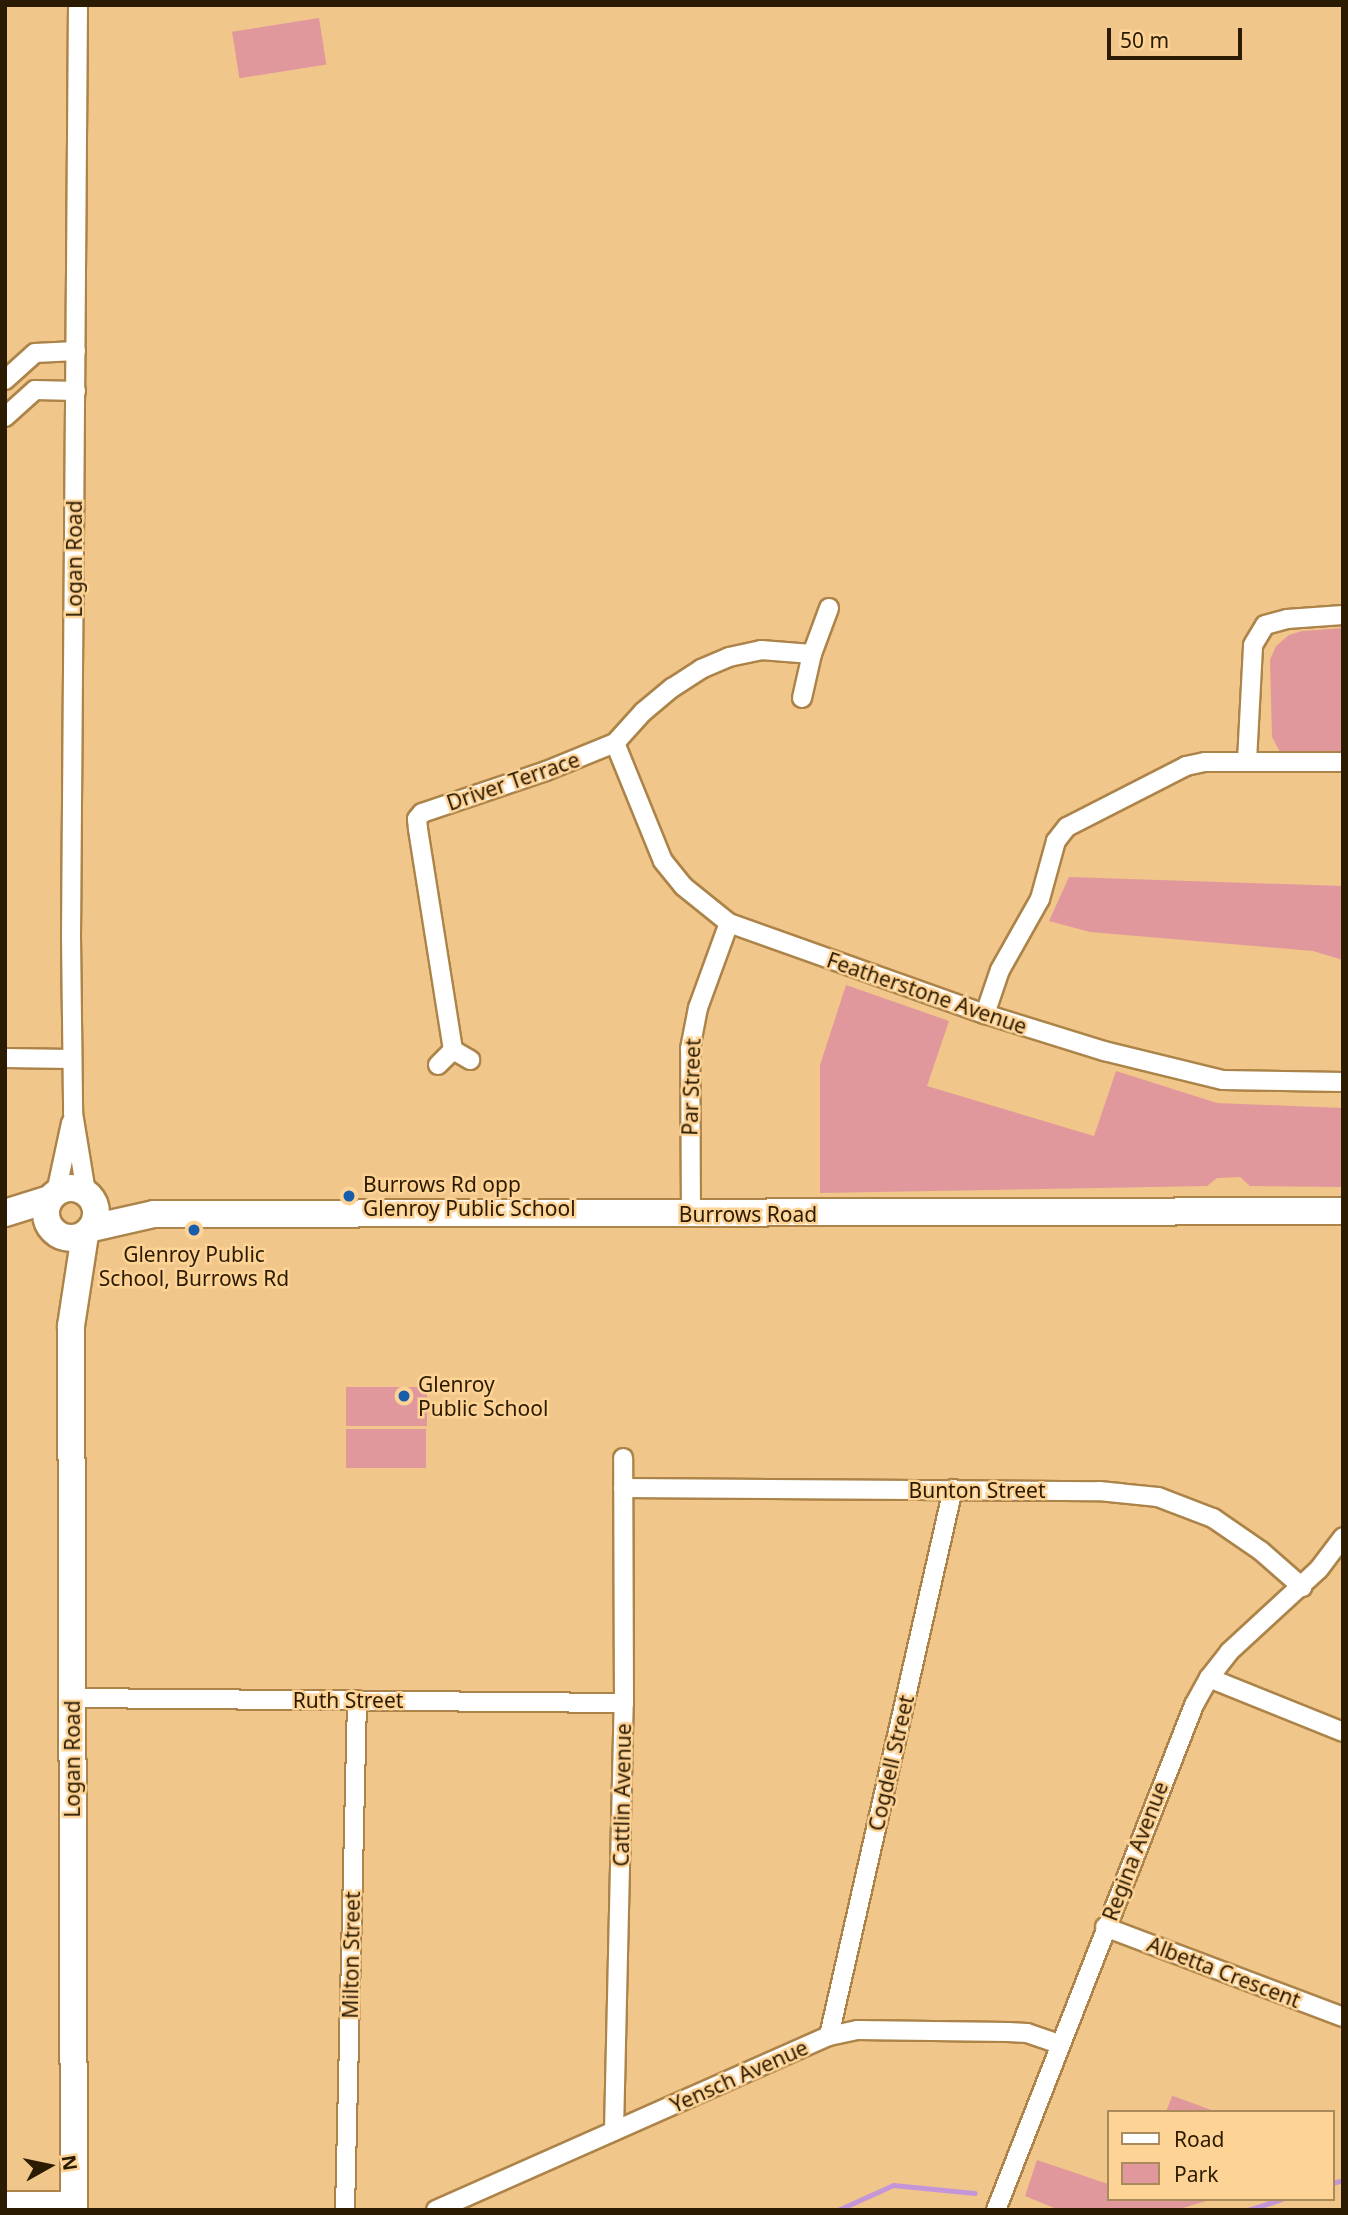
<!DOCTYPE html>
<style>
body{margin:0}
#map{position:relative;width:1348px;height:2215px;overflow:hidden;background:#f1c68a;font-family:"Noto Sans",sans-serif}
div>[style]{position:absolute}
.green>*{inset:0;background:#e0989d;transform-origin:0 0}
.stream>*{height:5px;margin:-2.5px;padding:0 2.5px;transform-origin:2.5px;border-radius:2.5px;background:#c496d8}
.roads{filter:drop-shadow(2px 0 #ac8449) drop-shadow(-2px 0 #ac8449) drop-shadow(0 2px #ac8449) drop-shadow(0 -2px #ac8449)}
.street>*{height:18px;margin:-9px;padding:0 9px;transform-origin:9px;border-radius:9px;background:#fff}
.secondary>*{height:26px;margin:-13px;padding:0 13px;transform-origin:13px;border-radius:13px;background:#fff}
.secondary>.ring{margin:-13px;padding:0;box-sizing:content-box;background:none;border:26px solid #fff;border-radius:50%}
.dots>*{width:19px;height:19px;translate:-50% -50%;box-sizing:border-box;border:4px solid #fed396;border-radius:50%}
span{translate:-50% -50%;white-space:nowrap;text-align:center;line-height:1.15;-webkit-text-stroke:5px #fed396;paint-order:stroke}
.street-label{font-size:21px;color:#2b1b03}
.poi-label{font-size:21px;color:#2b1b03}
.left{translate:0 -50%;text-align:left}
.frame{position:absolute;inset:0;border:7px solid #2b1b03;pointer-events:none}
.legend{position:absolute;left:1107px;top:2110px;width:228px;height:91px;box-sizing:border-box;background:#fed396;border:2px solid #aa895b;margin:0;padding:9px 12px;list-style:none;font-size:21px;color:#2b1b03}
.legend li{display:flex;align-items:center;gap:14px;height:35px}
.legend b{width:35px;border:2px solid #aa895b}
.north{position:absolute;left:14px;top:2131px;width:70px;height:70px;-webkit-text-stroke:5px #fed396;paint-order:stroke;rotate:81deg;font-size:19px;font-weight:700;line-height:28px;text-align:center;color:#2b1b03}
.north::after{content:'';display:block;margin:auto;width:24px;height:32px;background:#2b1b03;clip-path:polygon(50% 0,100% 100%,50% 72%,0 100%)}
.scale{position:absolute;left:1107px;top:28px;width:135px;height:32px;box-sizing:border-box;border:4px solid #2b1b03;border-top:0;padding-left:9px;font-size:21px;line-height:24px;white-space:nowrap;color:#2b1b03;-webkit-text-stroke:5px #fed396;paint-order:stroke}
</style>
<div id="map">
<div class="green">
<div style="left:319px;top:18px;width:47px;height:88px;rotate:81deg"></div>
<div style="clip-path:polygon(1343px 628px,1343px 761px,1282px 756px,1272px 737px,1270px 660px,1276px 646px,1289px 635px,1302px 631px)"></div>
<div style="clip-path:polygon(1069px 877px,1343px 886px,1343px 960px,1313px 951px,1090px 932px,1049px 921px)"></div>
<div style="clip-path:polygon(846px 985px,949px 1021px,927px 1086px,1094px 1136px,1116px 1071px,1217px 1103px,1343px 1108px,1343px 1187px,1250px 1186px,1240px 1177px,1217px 1178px,1207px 1186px,820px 1193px,820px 1065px)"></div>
<div style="left:346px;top:1387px;width:81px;height:39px"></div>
<div style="left:346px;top:1429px;width:80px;height:39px"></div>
<div style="clip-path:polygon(1172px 2096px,1173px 2096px,1217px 2112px,1166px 2112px)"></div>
<div style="clip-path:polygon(1037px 2160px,1108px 2184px,1108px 2199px,1213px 2199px,1176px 2210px,1059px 2210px,1025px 2196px)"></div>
</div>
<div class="stream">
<div style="left:1332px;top:2183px;width:11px;rotate:-15deg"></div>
<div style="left:838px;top:2210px;width:60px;rotate:-24.4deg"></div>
<div style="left:893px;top:2185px;width:82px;rotate:5.6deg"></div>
<div style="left:1248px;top:2210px;width:36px;rotate:-18deg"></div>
</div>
<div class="roads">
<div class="street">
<div style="left:78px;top:5px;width:932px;rotate:90.43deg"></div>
<div style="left:71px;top:937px;width:176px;rotate:89.3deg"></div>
<div style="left:73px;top:1113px;width:80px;rotate:80.7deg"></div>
<div style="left:5px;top:380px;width:40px;rotate:-42deg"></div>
<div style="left:35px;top:353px;width:41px;rotate:-2.8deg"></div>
<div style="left:5px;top:417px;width:40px;rotate:-42deg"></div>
<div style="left:35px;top:390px;width:41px;rotate:1.4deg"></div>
<div style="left:802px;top:698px;width:45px;rotate:-77.2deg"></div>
<div style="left:812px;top:654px;width:49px;rotate:-69.7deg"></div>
<div style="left:615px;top:743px;width:127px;rotate:67.9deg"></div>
<div style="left:663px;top:861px;width:32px;rotate:51deg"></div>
<div style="left:683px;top:886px;width:59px;rotate:38.8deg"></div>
<div style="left:729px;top:923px;width:272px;rotate:19.6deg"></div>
<div style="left:985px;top:1014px;width:125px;rotate:17.3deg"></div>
<div style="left:1104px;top:1051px;width:122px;rotate:13.7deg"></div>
<div style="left:1223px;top:1080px;width:120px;rotate:1deg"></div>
<div style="left:1247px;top:761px;width:116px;rotate:-87deg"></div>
<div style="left:1253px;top:645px;width:23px;rotate:-59deg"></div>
<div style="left:1265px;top:625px;width:23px;rotate:-15deg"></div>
<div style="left:1287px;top:619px;width:56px;rotate:-4.1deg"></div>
<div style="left:985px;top:1014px;width:46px;rotate:-71.2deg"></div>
<div style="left:1000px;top:970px;width:81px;rotate:-60.6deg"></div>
<div style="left:1040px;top:899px;width:60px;rotate:-74.6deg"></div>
<div style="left:1056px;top:841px;width:18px;rotate:-52deg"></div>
<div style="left:1067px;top:827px;width:134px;rotate:-27.1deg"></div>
<div style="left:1186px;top:766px;width:19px;rotate:-12deg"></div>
<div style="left:1205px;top:762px;width:138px"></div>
<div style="left:453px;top:1050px;width:224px;rotate:-99deg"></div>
<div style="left:418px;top:829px;width:10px;rotate:-96deg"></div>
<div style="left:417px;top:819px;width:8px;rotate:-50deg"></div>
<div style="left:422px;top:813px;width:131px;rotate:-18.7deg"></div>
<div style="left:546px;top:771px;width:74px;rotate:-22.1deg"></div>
<div style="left:615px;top:743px;width:42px;rotate:-47.9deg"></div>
<div style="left:643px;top:712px;width:38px;rotate:-40deg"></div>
<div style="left:672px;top:688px;width:35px;rotate:-33deg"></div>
<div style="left:701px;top:669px;width:30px;rotate:-23deg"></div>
<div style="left:729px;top:657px;width:33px;rotate:-12deg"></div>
<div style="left:761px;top:650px;width:51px;rotate:4.5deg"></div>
<div style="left:453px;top:1050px;width:20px;rotate:30deg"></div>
<div style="left:5px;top:1058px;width:67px;rotate:0.9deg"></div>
<div style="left:438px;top:1065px;width:21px;rotate:-45deg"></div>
<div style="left:56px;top:1193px;width:72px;rotate:-77.9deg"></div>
<div style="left:691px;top:1215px;width:166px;rotate:-90.3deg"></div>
<div style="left:690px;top:1049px;width:42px;rotate:-79deg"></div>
<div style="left:698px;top:1008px;width:90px;rotate:-70deg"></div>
<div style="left:623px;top:1488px;width:476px;rotate:0.4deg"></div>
<div style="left:1099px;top:1491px;width:59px;rotate:5.8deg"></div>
<div style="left:1158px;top:1497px;width:59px;rotate:20.9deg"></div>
<div style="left:1213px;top:1518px;width:58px;rotate:34.5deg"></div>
<div style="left:1261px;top:1551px;width:55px;rotate:41.3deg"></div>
<div style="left:1209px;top:1678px;width:144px;rotate:21.9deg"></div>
<div style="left:72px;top:1698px;width:552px;rotate:0.52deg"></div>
<div style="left:1105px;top:1927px;width:254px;rotate:20.7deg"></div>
<div style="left:829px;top:2036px;width:561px;rotate:-77.23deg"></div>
<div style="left:614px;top:2131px;width:428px;rotate:-88.7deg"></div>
<div style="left:624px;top:1703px;width:245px;rotate:-90.2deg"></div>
<div style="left:345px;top:2210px;width:510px;rotate:-88.65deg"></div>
<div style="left:436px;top:2210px;width:430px;rotate:-23.9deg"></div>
<div style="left:829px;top:2036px;width:29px;rotate:-12deg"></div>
<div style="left:857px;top:2030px;width:151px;rotate:0.8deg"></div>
<div style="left:1008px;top:2032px;width:19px;rotate:3deg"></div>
<div style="left:1027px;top:2033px;width:34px;rotate:19deg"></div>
<div style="left:996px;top:2210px;width:542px;rotate:-68.59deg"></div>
<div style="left:1194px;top:1705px;width:31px;rotate:-61deg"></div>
<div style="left:1209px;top:1678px;width:33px;rotate:-52deg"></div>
<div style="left:1229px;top:1652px;width:122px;rotate:-42.7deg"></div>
<div style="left:1319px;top:1569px;width:40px;rotate:-53deg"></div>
</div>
<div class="secondary">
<div class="ring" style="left:46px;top:1188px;width:24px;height:24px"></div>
<div style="left:5px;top:1213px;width:47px;rotate:-17.3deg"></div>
<div style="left:92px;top:1228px;width:64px;rotate:-12.7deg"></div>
<div style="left:154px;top:1214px;width:1189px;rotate:-0.14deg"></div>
<div style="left:5px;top:2205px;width:69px"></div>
<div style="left:74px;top:2210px;width:884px;rotate:-90.19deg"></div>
<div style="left:71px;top:1326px;width:92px;rotate:-81.3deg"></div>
</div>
</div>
<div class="dots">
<div style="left:349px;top:1196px;background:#185ead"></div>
<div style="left:194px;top:1230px;background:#185ead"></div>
<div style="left:404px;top:1396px;background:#185ead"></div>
</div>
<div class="street-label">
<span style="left:74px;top:559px;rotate:-90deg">Logan Road</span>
<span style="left:513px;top:781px;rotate:-19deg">Driver Terrace</span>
<span style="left:927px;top:993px;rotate:19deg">Featherstone Avenue</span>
<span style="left:691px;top:1087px;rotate:-88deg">Par Street</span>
<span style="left:748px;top:1214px">Burrows Road</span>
<span style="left:977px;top:1490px">Bunton Street</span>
<span style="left:348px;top:1700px">Ruth Street</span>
<span style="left:72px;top:1759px;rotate:-90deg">Logan Road</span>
<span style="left:891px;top:1763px;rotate:-77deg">Cogdell Street</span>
<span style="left:622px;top:1795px;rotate:-89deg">Cattlin Avenue</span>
<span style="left:1135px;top:1851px;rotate:-69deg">Regina Avenue</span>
<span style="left:351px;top:1955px;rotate:-89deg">Milton Street</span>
<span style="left:1224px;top:1972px;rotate:21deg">Albetta Crescent</span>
<span style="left:739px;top:2076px;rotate:-24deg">Yensch Avenue</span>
</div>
<div class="poi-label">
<span class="left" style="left:363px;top:1196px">Burrows Rd opp<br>Glenroy Public School</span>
<span style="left:194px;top:1266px">Glenroy Public<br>School, Burrows Rd</span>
<span class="left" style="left:418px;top:1396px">Glenroy<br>Public School</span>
</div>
<div class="frame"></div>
<ul class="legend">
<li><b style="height:9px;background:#fff"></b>Road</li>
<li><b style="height:19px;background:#e0989d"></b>Park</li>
</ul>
<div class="north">N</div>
<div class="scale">50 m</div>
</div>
